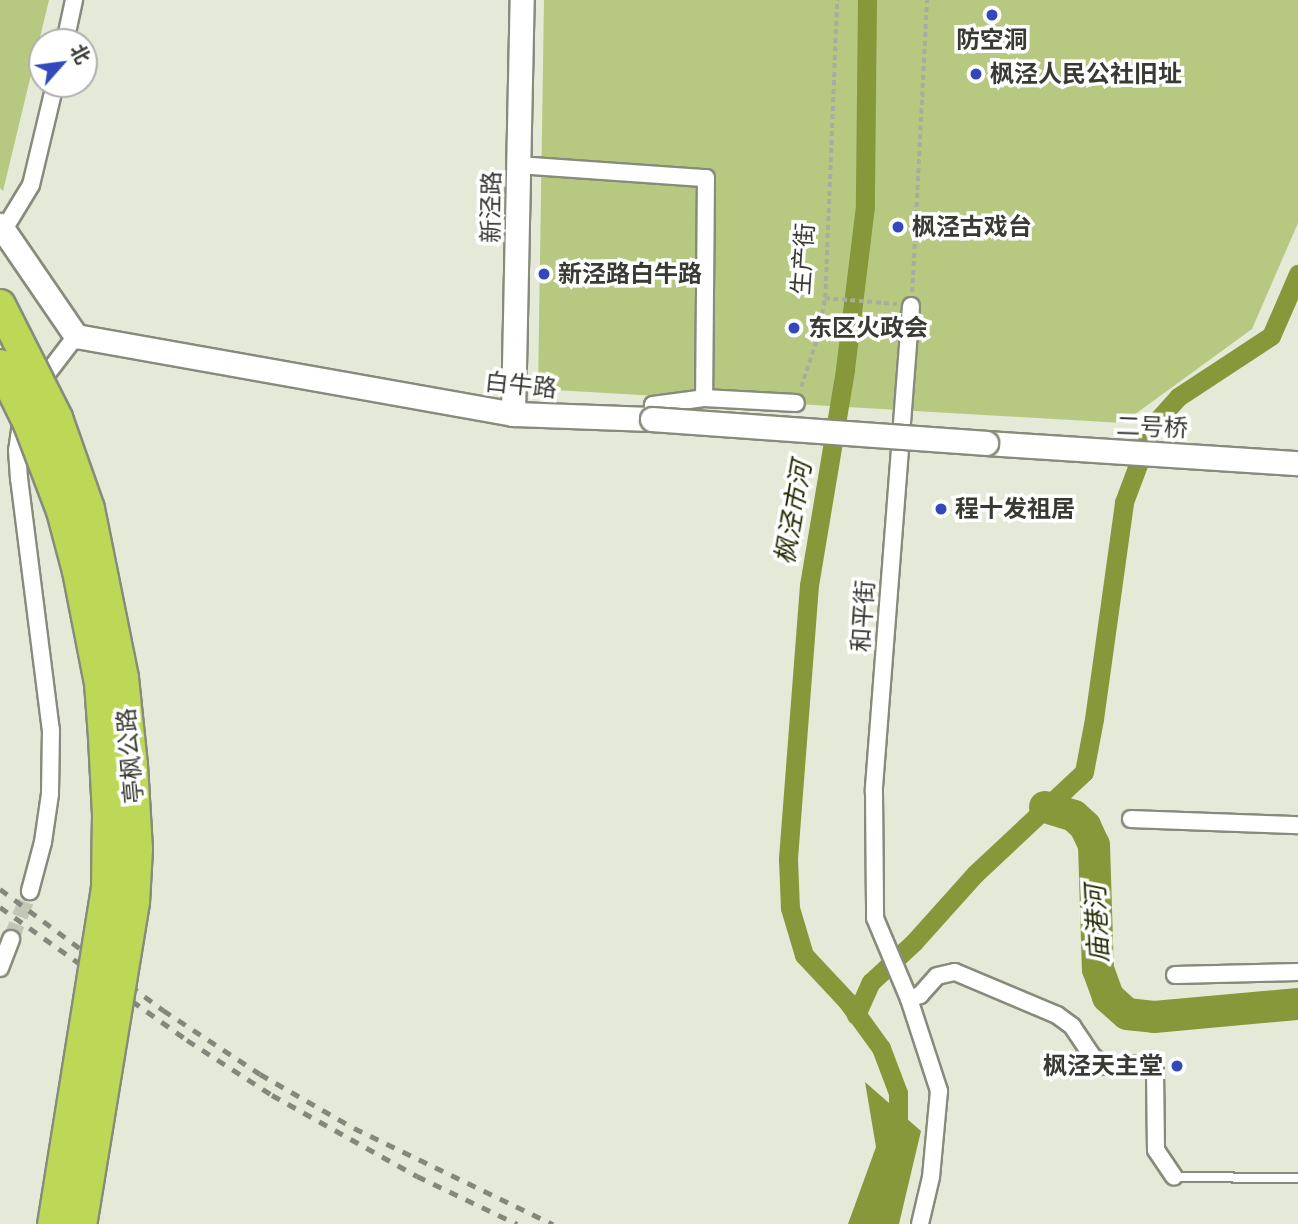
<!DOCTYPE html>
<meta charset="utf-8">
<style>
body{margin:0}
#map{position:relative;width:1298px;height:1224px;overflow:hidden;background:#e5ead8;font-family:Montserrat,"Noto Sans SC",sans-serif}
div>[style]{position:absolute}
.green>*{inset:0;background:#b7c880}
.water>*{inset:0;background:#86983a}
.canal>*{height:19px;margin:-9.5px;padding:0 9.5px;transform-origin:9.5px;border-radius:9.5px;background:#86983a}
.river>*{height:32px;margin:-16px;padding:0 16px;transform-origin:16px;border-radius:16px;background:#86983a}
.street-tunnel>*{height:16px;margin-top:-8px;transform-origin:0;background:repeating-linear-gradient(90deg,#c2c7b7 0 16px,transparent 0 24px)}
.path>*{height:3.5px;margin-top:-1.75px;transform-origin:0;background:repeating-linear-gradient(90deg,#a9ad9f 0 5px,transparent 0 8.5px)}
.roads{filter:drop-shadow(2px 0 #878b7b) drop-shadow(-2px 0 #878b7b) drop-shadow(0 2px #878b7b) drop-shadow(0 -2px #878b7b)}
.lane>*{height:8px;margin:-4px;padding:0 4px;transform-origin:4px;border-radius:4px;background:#fff}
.street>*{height:16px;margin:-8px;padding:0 8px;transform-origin:8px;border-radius:8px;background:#fff}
.secondary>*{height:23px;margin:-11.5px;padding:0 11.5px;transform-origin:11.5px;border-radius:11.5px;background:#fff}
.rail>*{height:5px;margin-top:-2.5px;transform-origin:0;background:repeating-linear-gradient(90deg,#84877b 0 9px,transparent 0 18px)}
.bridges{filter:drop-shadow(2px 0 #878b7b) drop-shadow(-2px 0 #878b7b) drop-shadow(0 2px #878b7b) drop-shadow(0 -2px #878b7b)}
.secondary-bridge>*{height:23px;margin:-11.5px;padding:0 11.5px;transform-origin:11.5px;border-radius:11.5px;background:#fff}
.highway-bridge>*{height:30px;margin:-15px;padding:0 15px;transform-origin:15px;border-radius:15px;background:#bdd756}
.dots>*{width:19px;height:19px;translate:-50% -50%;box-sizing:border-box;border:4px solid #fff;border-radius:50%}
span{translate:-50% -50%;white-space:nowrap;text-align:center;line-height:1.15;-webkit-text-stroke:7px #fff;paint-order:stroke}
.poi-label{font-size:24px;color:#383a33;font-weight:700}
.left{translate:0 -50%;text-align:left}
.right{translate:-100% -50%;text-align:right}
.street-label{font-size:24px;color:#383a33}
.water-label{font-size:26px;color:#283007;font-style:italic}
.north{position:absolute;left:28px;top:28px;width:70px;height:70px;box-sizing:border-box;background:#fff;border:2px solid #afb0ad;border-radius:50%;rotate:62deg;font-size:19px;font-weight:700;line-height:28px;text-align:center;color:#383a33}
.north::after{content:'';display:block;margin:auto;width:24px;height:32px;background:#3349bb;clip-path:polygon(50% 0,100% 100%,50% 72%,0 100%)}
</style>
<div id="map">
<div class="green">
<div style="clip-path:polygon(0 0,49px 0,3px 191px,0 188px)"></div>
<div style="clip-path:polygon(544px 0,1298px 0,1298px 223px,1252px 329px,1123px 423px,538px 389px)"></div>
</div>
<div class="water">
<div style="clip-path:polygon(865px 1082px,921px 1131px,899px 1224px,848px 1224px,876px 1147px)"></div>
</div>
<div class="canal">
<div style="left:867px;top:0;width:206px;rotate:90.6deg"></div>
<div style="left:865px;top:206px;width:165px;rotate:97deg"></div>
<div style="left:845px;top:370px;width:218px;rotate:99.5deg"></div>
<div style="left:809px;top:585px;width:275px;rotate:94.4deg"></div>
<div style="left:788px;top:859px;width:49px;rotate:87.7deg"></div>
<div style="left:790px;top:908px;width:49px;rotate:73.4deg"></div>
<div style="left:804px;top:955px;width:63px;rotate:46.9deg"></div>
<div style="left:847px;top:1001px;width:58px;rotate:54.1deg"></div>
<div style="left:881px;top:1048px;width:48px;rotate:69.3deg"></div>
<div style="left:898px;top:1093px;width:44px;rotate:90deg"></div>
<div style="left:856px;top:1015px;width:36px;rotate:-66deg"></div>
<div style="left:871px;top:982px;width:59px;rotate:-42.9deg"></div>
<div style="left:914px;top:942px;width:91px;rotate:-48.1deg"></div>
<div style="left:975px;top:874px;width:149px;rotate:-43.1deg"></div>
<div style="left:1084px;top:772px;width:54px;rotate:-79.3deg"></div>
<div style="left:1094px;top:719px;width:219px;rotate:-82.1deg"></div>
<div style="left:1124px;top:502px;width:82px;rotate:-69.4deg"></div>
<div style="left:1153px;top:425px;width:38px;rotate:-48deg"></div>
<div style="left:1178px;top:397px;width:111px;rotate:-33.3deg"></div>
<div style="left:1271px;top:336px;width:68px;rotate:-66.5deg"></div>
</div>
<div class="river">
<div style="left:1045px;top:807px;width:30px;rotate:17deg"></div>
<div style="left:1074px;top:816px;width:15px;rotate:42deg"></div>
<div style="left:1085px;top:826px;width:21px;rotate:65deg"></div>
<div style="left:1094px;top:845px;width:124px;rotate:88.2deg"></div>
<div style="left:1098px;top:969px;width:30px;rotate:70deg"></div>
<div style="left:1108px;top:997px;width:25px;rotate:42deg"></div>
<div style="left:1127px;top:1014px;width:27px;rotate:6deg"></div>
<div style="left:1154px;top:1017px;width:145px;rotate:-5.2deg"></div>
</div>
<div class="street-tunnel">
<div style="left:11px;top:939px;width:52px;rotate:-68.4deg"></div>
</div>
<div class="path">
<div style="left:912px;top:292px;width:292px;rotate:-87.1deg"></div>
<div style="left:825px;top:298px;width:72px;rotate:4.8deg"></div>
<div style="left:801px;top:387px;width:51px;rotate:-71.6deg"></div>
<div style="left:817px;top:339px;width:42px;rotate:-79deg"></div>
<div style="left:825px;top:298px;width:298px;rotate:-87.7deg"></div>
</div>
<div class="roads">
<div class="lane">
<div style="left:1174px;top:1177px;width:124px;rotate:0.5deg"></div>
</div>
<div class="street">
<div style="left:65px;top:42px;width:43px;rotate:-77.9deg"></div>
<div style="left:518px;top:165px;width:188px;rotate:4deg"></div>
<div style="left:706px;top:178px;width:220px;rotate:90.5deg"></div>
<div style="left:3px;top:231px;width:54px;rotate:-58.7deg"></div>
<div style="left:31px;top:185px;width:104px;rotate:-76.6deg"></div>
<div style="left:911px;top:306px;width:487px;rotate:94.4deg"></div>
<div style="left:874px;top:792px;width:126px;rotate:89.5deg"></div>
<div style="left:875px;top:918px;width:88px;rotate:67.2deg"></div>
<div style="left:909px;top:999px;width:97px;rotate:71.9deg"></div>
<div style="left:939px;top:1091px;width:86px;rotate:95.3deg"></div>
<div style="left:931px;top:1177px;width:48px;rotate:103.2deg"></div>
<div style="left:37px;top:387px;width:64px;rotate:-52.6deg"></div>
<div style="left:22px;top:416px;width:34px;rotate:98deg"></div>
<div style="left:17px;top:450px;width:28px;rotate:86deg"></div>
<div style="left:19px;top:478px;width:254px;rotate:82.8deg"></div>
<div style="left:51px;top:730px;width:64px;rotate:90.9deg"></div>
<div style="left:50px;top:794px;width:49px;rotate:98.3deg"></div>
<div style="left:43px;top:842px;width:51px;rotate:104.9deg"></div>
<div style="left:652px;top:419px;width:14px;rotate:-86deg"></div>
<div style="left:653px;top:405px;width:51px;rotate:-7.8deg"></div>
<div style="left:704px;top:398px;width:92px;rotate:3.1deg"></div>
<div style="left:1131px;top:819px;width:167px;rotate:2.1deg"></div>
<div style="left:0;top:968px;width:31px;rotate:-69deg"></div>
<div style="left:1175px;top:975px;width:123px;rotate:-1.4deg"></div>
<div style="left:909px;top:999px;width:12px;rotate:-20deg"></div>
<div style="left:920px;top:995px;width:25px;rotate:-48deg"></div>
<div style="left:937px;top:976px;width:18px;rotate:-13deg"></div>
<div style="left:955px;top:972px;width:111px;rotate:22.9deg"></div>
<div style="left:1057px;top:1015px;width:19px;rotate:36deg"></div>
<div style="left:1072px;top:1026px;width:37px;rotate:56deg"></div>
<div style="left:1093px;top:1057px;width:15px;rotate:37deg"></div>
<div style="left:1105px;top:1066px;width:41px;rotate:-2.8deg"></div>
<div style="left:1146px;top:1064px;width:10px;rotate:29deg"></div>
<div style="left:1155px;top:1069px;width:81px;rotate:89.3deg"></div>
<div style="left:1156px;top:1150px;width:32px;rotate:56deg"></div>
</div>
<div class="secondary">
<div style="left:0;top:225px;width:135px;rotate:55.6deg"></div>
<div style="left:76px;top:336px;width:444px;rotate:10.1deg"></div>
<div style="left:513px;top:414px;width:139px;rotate:2.1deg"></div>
<div style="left:513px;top:414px;width:414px;rotate:-88.8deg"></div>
<div style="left:986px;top:443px;width:313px;rotate:3.7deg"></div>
</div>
</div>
<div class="rail">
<div style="left:0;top:889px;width:203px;rotate:36.6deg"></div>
<div style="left:163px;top:1010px;width:116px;rotate:33.4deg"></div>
<div style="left:260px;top:1074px;width:108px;rotate:29.9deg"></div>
<div style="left:354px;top:1128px;width:221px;rotate:25.8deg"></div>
<div style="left:0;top:907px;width:229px;rotate:35.4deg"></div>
<div style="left:187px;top:1040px;width:101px;rotate:32.9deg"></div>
<div style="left:272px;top:1095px;width:166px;rotate:29.2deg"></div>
<div style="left:417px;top:1176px;width:111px;rotate:25.6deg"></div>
</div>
<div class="bridges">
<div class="secondary-bridge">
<div style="left:652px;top:419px;width:335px;rotate:4.1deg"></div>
</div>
<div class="highway-bridge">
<div style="left:0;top:305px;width:127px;rotate:63.2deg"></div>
<div style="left:57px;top:418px;width:96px;rotate:70.6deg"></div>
<div style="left:89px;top:509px;width:172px;rotate:78.6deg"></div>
<div style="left:123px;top:678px;width:87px;rotate:84.1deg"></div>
<div style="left:132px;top:765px;width:84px;rotate:86.6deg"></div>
<div style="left:137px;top:849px;width:53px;rotate:93.2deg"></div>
<div style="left:134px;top:902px;width:326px;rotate:99.3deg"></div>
<div style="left:0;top:365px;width:66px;rotate:63.8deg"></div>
<div style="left:29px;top:424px;width:93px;rotate:69.2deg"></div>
<div style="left:62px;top:511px;width:62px;rotate:75.1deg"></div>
<div style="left:78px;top:571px;width:114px;rotate:78.9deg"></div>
<div style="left:100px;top:683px;width:55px;rotate:85.8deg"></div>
<div style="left:104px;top:738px;width:76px;rotate:87deg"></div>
<div style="left:108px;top:814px;width:74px;rotate:90.8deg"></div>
<div style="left:107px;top:888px;width:340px;rotate:99.1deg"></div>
</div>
</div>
<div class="dots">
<div style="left:992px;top:15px;background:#3349bb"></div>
<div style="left:976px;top:74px;background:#3349bb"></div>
<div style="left:898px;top:227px;background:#3349bb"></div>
<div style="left:544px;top:274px;background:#3349bb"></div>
<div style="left:794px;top:328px;background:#3349bb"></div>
<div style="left:941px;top:509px;background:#3349bb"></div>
<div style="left:1177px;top:1066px;background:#3349bb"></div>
</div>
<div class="poi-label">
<span style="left:992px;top:40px">防空洞</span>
<span class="left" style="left:990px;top:74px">枫泾人民公社旧址</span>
<span class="left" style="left:912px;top:227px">枫泾古戏台</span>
<span class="left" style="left:558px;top:274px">新泾路白牛路</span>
<span class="left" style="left:808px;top:328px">东区火政会</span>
<span class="left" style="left:955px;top:509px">程十发祖居</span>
<span class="right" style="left:1163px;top:1066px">枫泾天主堂</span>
</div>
<div class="street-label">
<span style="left:491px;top:207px;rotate:-89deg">新泾路</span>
<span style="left:803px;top:259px;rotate:-86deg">生产街</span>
<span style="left:521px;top:385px;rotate:6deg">白牛路</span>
<span style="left:1152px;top:427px;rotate:2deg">二号桥</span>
<span style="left:863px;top:616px;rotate:-86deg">和平街</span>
<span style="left:130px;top:756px;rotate:-95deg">亭枫公路</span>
</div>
<div class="water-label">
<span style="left:794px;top:513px;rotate:-80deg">枫泾市河</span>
<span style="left:1098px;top:924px;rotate:-93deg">庙港河</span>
</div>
<div class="north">北</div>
</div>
